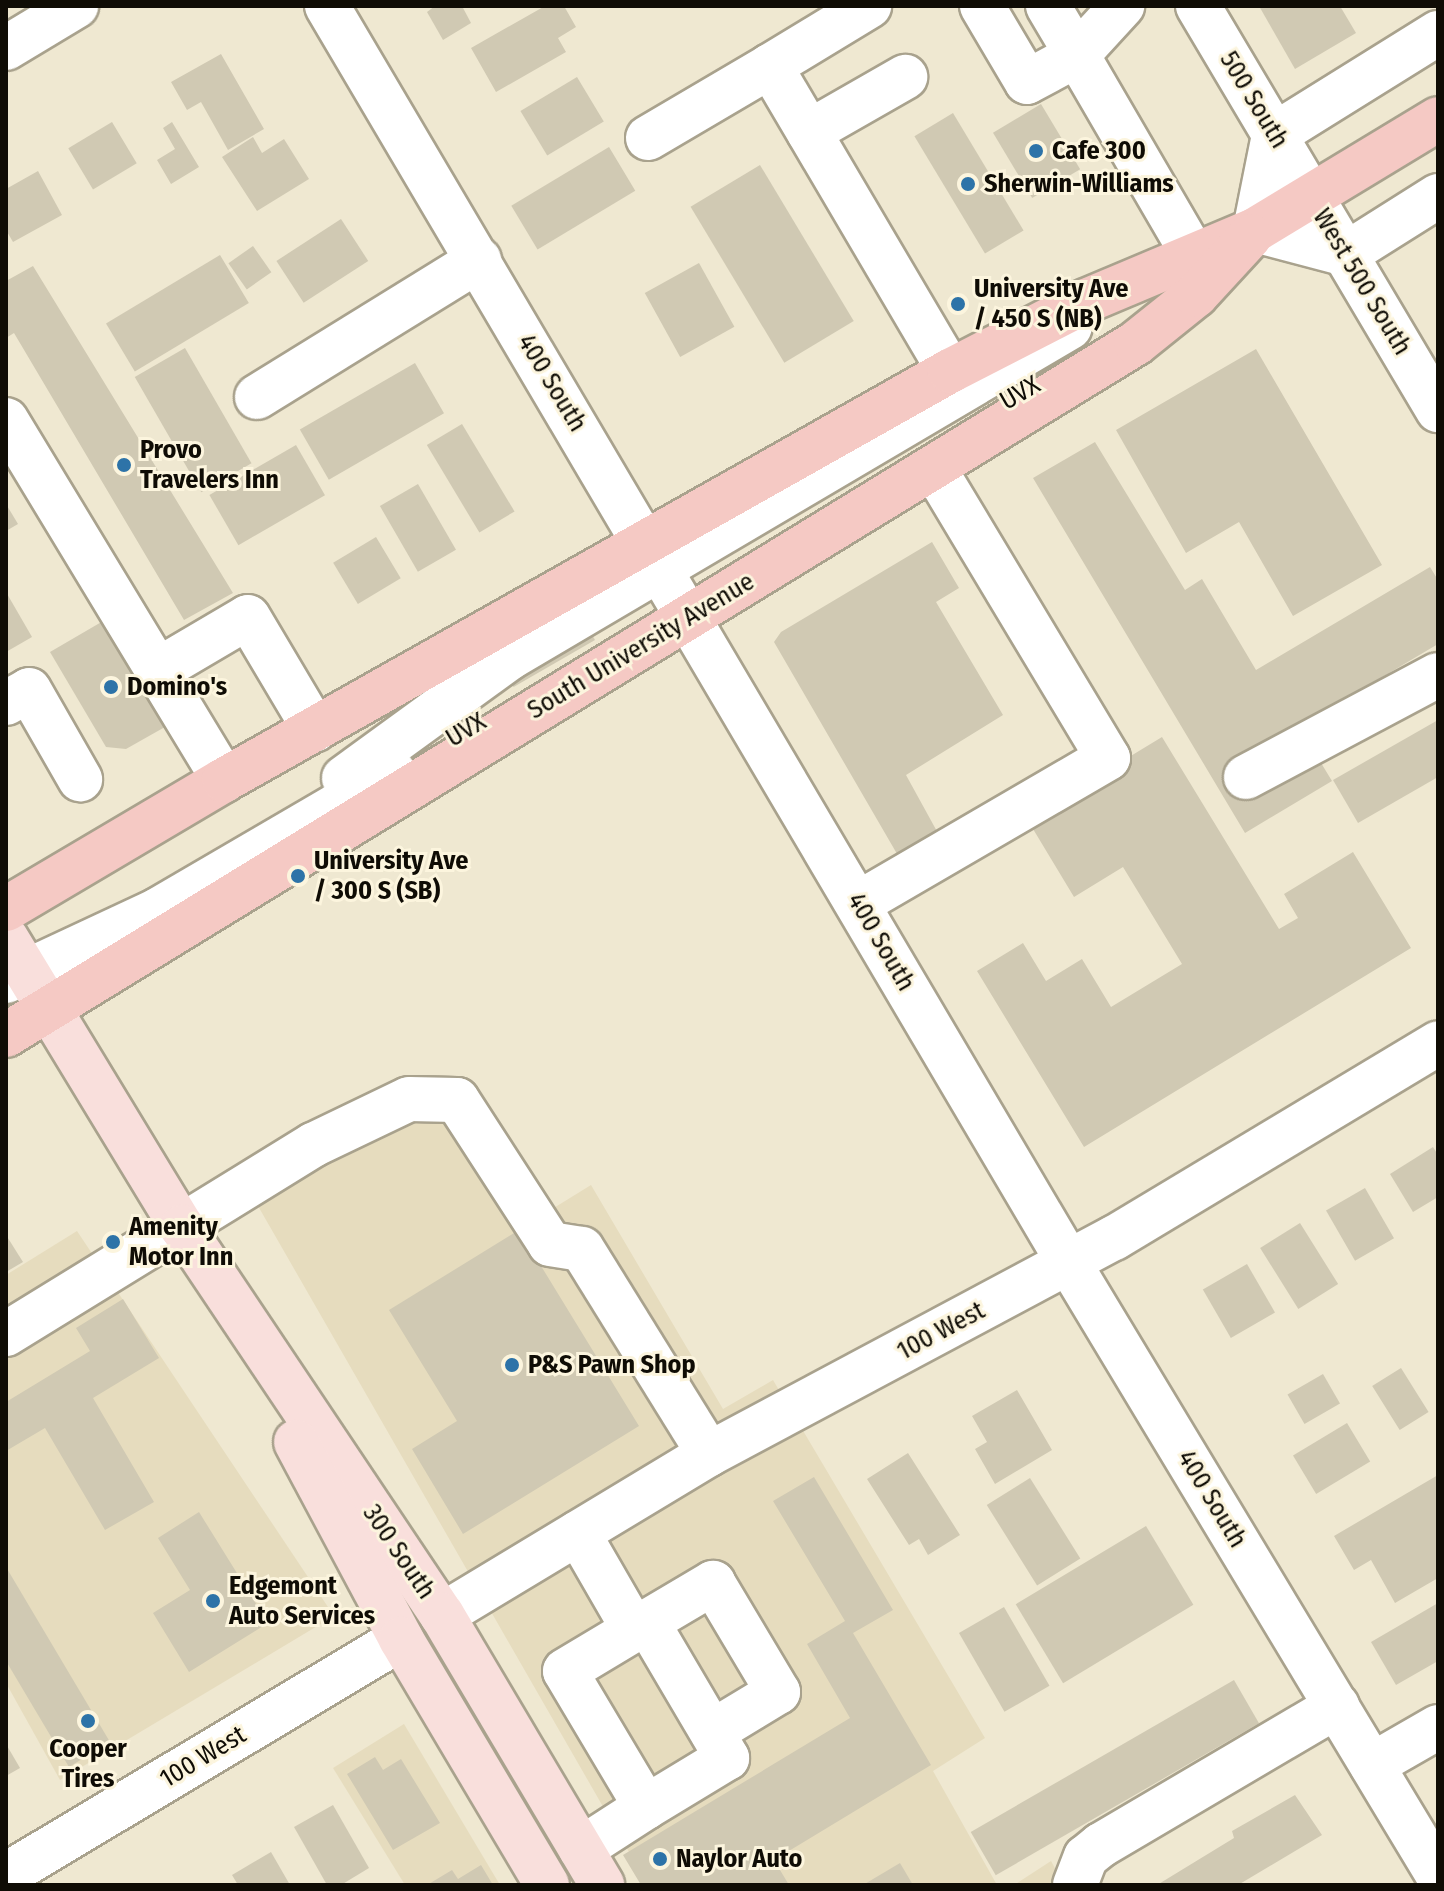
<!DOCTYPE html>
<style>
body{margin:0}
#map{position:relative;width:1444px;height:1891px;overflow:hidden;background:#efe8d1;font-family:"Fira Sans Condensed",sans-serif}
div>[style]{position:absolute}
.built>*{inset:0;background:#e6dcbe}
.building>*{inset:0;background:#d0c9b3;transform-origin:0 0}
.roads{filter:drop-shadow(2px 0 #a9a28d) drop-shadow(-2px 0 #a9a28d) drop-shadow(0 2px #a9a28d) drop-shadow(0 -2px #a9a28d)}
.minor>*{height:44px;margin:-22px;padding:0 22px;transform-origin:22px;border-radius:22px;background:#fff}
.major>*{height:44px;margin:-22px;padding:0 22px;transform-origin:22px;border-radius:22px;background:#f9dfdc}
.highway>*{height:44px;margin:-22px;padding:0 22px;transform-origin:22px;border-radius:22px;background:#f5c9c4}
.dots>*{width:22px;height:22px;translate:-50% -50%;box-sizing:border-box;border:4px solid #fcf5de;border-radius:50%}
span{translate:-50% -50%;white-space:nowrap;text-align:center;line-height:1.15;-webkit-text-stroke:6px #fcf5de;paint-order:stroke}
.street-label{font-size:26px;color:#0f0c05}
.poi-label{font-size:26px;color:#0f0c05;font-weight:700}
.left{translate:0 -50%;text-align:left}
.frame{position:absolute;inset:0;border:8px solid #0f0c05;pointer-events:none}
</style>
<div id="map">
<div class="built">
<div style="clip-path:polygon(463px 1083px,544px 1214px,591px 1185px,723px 1409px,773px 1380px,985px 1738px,933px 1771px,997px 1885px,648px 1885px,258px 1206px)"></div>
<div style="clip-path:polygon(77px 1231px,334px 1616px,60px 1780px,6px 1683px,6px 1275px)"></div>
<div style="clip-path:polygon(404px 1724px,500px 1885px,405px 1885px,333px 1768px)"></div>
<div style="clip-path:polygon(1051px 1861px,1064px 1885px,1014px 1885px)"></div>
</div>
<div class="building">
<div style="clip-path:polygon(462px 6px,471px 23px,443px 40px,427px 12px,435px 6px)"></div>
<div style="clip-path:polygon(545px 6px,564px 6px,576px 27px,558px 38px,566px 52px,496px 92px,471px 48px)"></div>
<div style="clip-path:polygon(1259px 6px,1340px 6px,1356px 33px,1295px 69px)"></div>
<div style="clip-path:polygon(221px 54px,264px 129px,228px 150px,201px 102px,187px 110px,171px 82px)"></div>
<div style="left:577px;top:77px;width:52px;height:66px;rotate:59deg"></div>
<div style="left:1041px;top:104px;width:76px;height:56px;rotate:59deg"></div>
<div style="left:953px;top:113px;width:137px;height:45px;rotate:59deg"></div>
<div style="left:112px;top:122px;width:48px;height:51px;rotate:59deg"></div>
<div style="clip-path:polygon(172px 122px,199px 167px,171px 184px,157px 160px,175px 149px,163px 128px)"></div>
<div style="clip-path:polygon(253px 137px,262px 153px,284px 139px,309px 179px,257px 211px,222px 157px)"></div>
<div style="left:609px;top:147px;width:51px;height:114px;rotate:59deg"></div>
<div style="left:760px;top:165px;width:182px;height:81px;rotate:59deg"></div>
<div style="clip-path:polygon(38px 171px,62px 215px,13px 242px,6px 230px,6px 189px)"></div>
<div style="left:341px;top:219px;width:50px;height:77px;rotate:57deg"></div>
<div style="left:253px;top:246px;width:32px;height:30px;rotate:55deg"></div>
<div style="left:220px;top:255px;width:56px;height:133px;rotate:59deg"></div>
<div style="left:699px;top:263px;width:73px;height:62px;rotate:61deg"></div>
<div style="clip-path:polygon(33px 266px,233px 593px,184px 620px,14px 333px,6px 338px,6px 281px)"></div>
<div style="left:185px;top:348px;width:133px;height:58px;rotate:60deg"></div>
<div style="clip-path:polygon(1256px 349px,1382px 565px,1293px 616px,1239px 522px,1186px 553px,1116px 430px)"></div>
<div style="left:415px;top:363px;width:58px;height:133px;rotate:60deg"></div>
<div style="left:462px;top:424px;width:102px;height:41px;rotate:59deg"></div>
<div style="clip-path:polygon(1095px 442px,1185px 590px,1202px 579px,1256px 670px,1430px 567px,1438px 580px,1438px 644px,1227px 769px,1315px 753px,1332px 781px,1245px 833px,1033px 478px)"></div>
<div style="left:296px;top:445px;width:58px;height:100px;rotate:60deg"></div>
<div style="left:418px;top:484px;width:76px;height:44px;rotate:60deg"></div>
<div style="clip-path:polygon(6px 504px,18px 524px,6px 531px)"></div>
<div style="left:376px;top:537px;width:48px;height:50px;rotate:59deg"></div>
<div style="clip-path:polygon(932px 542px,959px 588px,936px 602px,1003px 715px,906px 775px,939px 835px,900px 859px,774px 642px,781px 632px)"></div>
<div style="clip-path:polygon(6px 592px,32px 637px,6px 652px)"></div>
<div style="clip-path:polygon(110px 617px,172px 723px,126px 749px,106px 747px,50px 652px)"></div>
<div style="left:584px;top:621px;width:22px;height:94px;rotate:60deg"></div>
<div style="clip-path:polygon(1438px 720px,1438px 777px,1358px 823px,1333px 780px)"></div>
<div style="clip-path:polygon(1162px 737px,1279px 929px,1298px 918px,1284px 894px,1353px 852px,1411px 948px,1084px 1147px,977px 971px,1023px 943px,1046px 981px,1082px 959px,1111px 1007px,1182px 964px,1123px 867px,1074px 897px,1027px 819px)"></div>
<div style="clip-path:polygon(1433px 1147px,1438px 1155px,1438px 1197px,1413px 1212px,1390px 1174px)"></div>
<div style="left:1365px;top:1188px;width:58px;height:45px;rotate:60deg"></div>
<div style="left:1300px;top:1223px;width:72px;height:47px;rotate:58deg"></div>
<div style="clip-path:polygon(519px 1230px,639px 1426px,463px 1534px,412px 1449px,457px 1421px,389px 1310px)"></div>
<div style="clip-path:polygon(6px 1235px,23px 1262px,6px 1272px)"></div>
<div style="left:1247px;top:1264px;width:56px;height:51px;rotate:60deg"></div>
<div style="clip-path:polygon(123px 1299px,159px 1358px,93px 1398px,154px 1502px,105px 1530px,45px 1428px,6px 1451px,6px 1402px,90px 1351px,76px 1328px)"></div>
<div style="left:1401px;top:1368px;width:52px;height:34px;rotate:58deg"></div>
<div style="left:1323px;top:1374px;width:34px;height:41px;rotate:60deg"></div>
<div style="clip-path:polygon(1017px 1390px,1052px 1450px,995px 1484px,975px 1449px,987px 1442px,972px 1416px)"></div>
<div style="left:1347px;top:1423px;width:45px;height:63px;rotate:59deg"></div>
<div style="clip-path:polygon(908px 1453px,960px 1535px,928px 1555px,919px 1539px,909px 1545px,867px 1479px)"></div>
<div style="clip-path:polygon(1438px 1475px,1438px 1578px,1395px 1603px,1371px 1560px,1354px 1570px,1334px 1536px)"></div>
<div style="clip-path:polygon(814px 1477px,893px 1610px,853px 1633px,931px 1765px,774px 1860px,789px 1885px,641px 1885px,623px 1855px,850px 1718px,807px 1644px,845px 1621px,773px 1501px)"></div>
<div style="left:1030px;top:1478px;width:95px;height:51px;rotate:58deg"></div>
<div style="clip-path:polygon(199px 1512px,268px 1623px,189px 1672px,153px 1613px,190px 1590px,158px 1538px)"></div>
<div style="left:1146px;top:1526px;width:92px;height:152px;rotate:59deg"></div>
<div style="clip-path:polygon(6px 1567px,110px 1742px,69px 1767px,6px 1661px)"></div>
<div style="clip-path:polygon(1438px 1603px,1438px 1661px,1396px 1685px,1371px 1642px)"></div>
<div style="left:1004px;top:1607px;width:91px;height:52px;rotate:60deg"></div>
<div style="left:1234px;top:1680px;width:50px;height:304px;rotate:60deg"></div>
<div style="clip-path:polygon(6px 1744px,20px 1768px,6px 1776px)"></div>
<div style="clip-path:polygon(375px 1757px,383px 1770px,401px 1759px,440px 1823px,393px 1850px,347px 1774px)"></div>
<div style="clip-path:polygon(1295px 1795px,1322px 1835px,1238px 1885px,1157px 1885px,1234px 1838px,1232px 1831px)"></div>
<div style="clip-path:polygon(333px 1805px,369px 1868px,341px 1885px,327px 1885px,294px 1827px)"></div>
<div style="clip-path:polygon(271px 1852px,290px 1885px,238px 1885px,232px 1875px)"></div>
<div style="clip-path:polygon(900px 1863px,913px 1885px,863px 1885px)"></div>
<div style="clip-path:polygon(481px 1865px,493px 1885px,427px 1885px,452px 1870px,458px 1879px)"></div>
</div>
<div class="roads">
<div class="minor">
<div style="left:327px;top:6px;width:1460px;rotate:59.45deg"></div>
<div style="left:1069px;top:1263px;width:715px;rotate:58.91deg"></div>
<div style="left:982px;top:6px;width:88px;rotate:59.4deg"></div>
<div style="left:1027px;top:82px;width:57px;rotate:-28.4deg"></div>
<div style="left:1077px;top:55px;width:230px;rotate:59.8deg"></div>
<div style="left:1048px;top:6px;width:57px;rotate:59.4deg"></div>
<div style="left:1077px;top:55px;width:67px;rotate:-47.4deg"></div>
<div style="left:1198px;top:6px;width:470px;rotate:59.3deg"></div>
<div style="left:1438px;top:33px;width:193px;rotate:148.1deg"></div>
<div style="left:1274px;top:135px;width:97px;rotate:101.3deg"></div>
<div style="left:1255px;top:230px;width:94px;rotate:14.8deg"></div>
<div style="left:1346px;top:254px;width:109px;rotate:-32.2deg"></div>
<div style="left:6px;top:48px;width:82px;rotate:-31deg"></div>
<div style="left:770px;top:66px;width:116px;rotate:-31.2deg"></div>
<div style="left:809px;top:132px;width:111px;rotate:-29.8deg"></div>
<div style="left:648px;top:138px;width:142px;rotate:-30.5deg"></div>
<div style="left:770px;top:66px;width:354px;rotate:59.5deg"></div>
<div style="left:257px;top:397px;width:261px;rotate:-31.7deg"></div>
<div style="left:6px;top:420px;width:421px;rotate:58.8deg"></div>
<div style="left:158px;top:670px;width:104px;rotate:-30.5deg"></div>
<div style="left:248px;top:617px;width:131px;rotate:59.3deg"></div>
<div style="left:6px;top:703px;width:26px;rotate:-29deg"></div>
<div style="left:29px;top:690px;width:103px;rotate:60.2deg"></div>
<div style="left:1246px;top:777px;width:217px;rotate:-28deg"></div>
<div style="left:344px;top:778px;width:204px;rotate:-36deg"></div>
<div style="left:509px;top:658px;width:651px;rotate:-30.54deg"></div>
<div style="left:859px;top:903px;width:288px;rotate:-30.2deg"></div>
<div style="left:1108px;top:758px;width:338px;rotate:-121deg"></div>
<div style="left:6px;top:981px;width:168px;rotate:-25deg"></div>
<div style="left:158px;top:910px;width:273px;rotate:-30.3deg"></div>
<div style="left:6px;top:1334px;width:361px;rotate:-31.6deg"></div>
<div style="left:313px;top:1145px;width:106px;rotate:-25.6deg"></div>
<div style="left:409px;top:1099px;width:48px;rotate:1.2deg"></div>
<div style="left:457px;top:1100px;width:171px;rotate:57.1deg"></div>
<div style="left:550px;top:1244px;width:32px;rotate:9deg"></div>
<div style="left:582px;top:1249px;width:241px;rotate:58.2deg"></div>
<div style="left:578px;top:1533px;width:112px;rotate:60deg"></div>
<div style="left:442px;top:1615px;width:312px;rotate:-31.1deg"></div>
<div style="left:709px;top:1454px;width:459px;rotate:-28.1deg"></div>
<div style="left:1114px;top:1238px;width:378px;rotate:-31deg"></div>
<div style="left:647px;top:1622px;width:77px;rotate:-30.6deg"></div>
<div style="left:713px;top:1583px;width:127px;rotate:59.2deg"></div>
<div style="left:778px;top:1692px;width:77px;rotate:148.8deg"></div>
<div style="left:1372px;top:1765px;width:76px;rotate:-29.9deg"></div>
<div style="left:581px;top:1849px;width:77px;rotate:-32.9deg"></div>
<div style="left:646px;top:1807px;width:158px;rotate:-120.8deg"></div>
<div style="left:565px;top:1671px;width:96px;rotate:-30.9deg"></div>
<div style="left:647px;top:1622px;width:158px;rotate:59.5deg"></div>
<div style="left:727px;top:1758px;width:95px;rotate:148.8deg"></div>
<div style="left:6px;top:1875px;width:460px;rotate:-30.9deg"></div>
<div style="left:1075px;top:1885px;width:30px;rotate:-69deg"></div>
<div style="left:1086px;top:1857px;width:19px;rotate:-39deg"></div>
<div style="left:1101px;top:1845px;width:274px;rotate:-30.5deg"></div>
</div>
<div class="major">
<div style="left:6px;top:938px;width:338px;rotate:58.7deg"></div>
<div style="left:182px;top:1227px;width:467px;rotate:56.2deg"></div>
<div style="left:442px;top:1615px;width:314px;rotate:59.3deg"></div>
<div style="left:296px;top:1442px;width:223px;rotate:61.9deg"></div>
<div style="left:401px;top:1639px;width:286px;rotate:59.3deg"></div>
</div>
<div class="highway">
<div style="left:6px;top:909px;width:253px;rotate:-30.6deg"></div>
<div style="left:224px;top:780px;width:833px;rotate:-29.4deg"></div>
<div style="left:950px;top:371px;width:153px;rotate:-27.2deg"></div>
<div style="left:1086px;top:301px;width:183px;rotate:-22.8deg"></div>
<div style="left:1255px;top:230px;width:214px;rotate:-31.2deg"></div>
<div style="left:6px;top:1035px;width:1325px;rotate:-31.48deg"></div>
<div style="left:1136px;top:343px;width:77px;rotate:-38.7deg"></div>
<div style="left:1196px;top:295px;width:80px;rotate:-47.5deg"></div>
</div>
</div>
<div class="dots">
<div style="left:1036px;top:151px;background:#2d73a8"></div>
<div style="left:968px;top:184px;background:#2d73a8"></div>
<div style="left:958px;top:304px;background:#2d73a8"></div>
<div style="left:124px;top:465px;background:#2d73a8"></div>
<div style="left:111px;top:687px;background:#2d73a8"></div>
<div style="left:298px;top:876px;background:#2d73a8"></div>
<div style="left:113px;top:1242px;background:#2d73a8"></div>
<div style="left:512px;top:1365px;background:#2d73a8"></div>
<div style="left:213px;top:1601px;background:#2d73a8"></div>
<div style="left:88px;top:1721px;background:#2d73a8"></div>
<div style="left:660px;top:1859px;background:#2d73a8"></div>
</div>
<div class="street-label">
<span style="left:1254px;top:100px;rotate:59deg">500 South</span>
<span style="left:1362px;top:282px;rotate:59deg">West 500 South</span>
<span style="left:552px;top:383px;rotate:59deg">400 South</span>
<span style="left:1020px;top:393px;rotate:-30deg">UVX</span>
<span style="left:641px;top:646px;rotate:-31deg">South University Avenue</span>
<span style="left:466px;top:730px;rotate:-31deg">UVX</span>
<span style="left:881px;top:942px;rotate:60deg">400 South</span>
<span style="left:941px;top:1331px;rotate:-28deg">100 West</span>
<span style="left:1212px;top:1499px;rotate:59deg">400 South</span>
<span style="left:399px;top:1552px;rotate:56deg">300 South</span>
<span style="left:203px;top:1757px;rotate:-31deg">100 West</span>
</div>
<div class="poi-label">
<span class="left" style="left:1052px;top:151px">Cafe 300</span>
<span class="left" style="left:984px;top:184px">Sherwin-Williams</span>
<span class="left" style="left:974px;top:304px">University Ave<br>/ 450 S (NB)</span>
<span class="left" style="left:140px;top:465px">Provo<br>Travelers Inn</span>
<span class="left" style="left:127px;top:687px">Domino's</span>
<span class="left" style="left:314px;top:876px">University Ave<br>/ 300 S (SB)</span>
<span class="left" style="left:129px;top:1242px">Amenity<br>Motor Inn</span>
<span class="left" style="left:528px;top:1365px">P&amp;S Pawn Shop</span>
<span class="left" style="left:229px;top:1601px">Edgemont<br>Auto Services</span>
<span style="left:88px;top:1764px">Cooper<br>Tires</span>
<span class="left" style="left:676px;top:1859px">Naylor Auto</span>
</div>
<div class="frame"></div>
</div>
